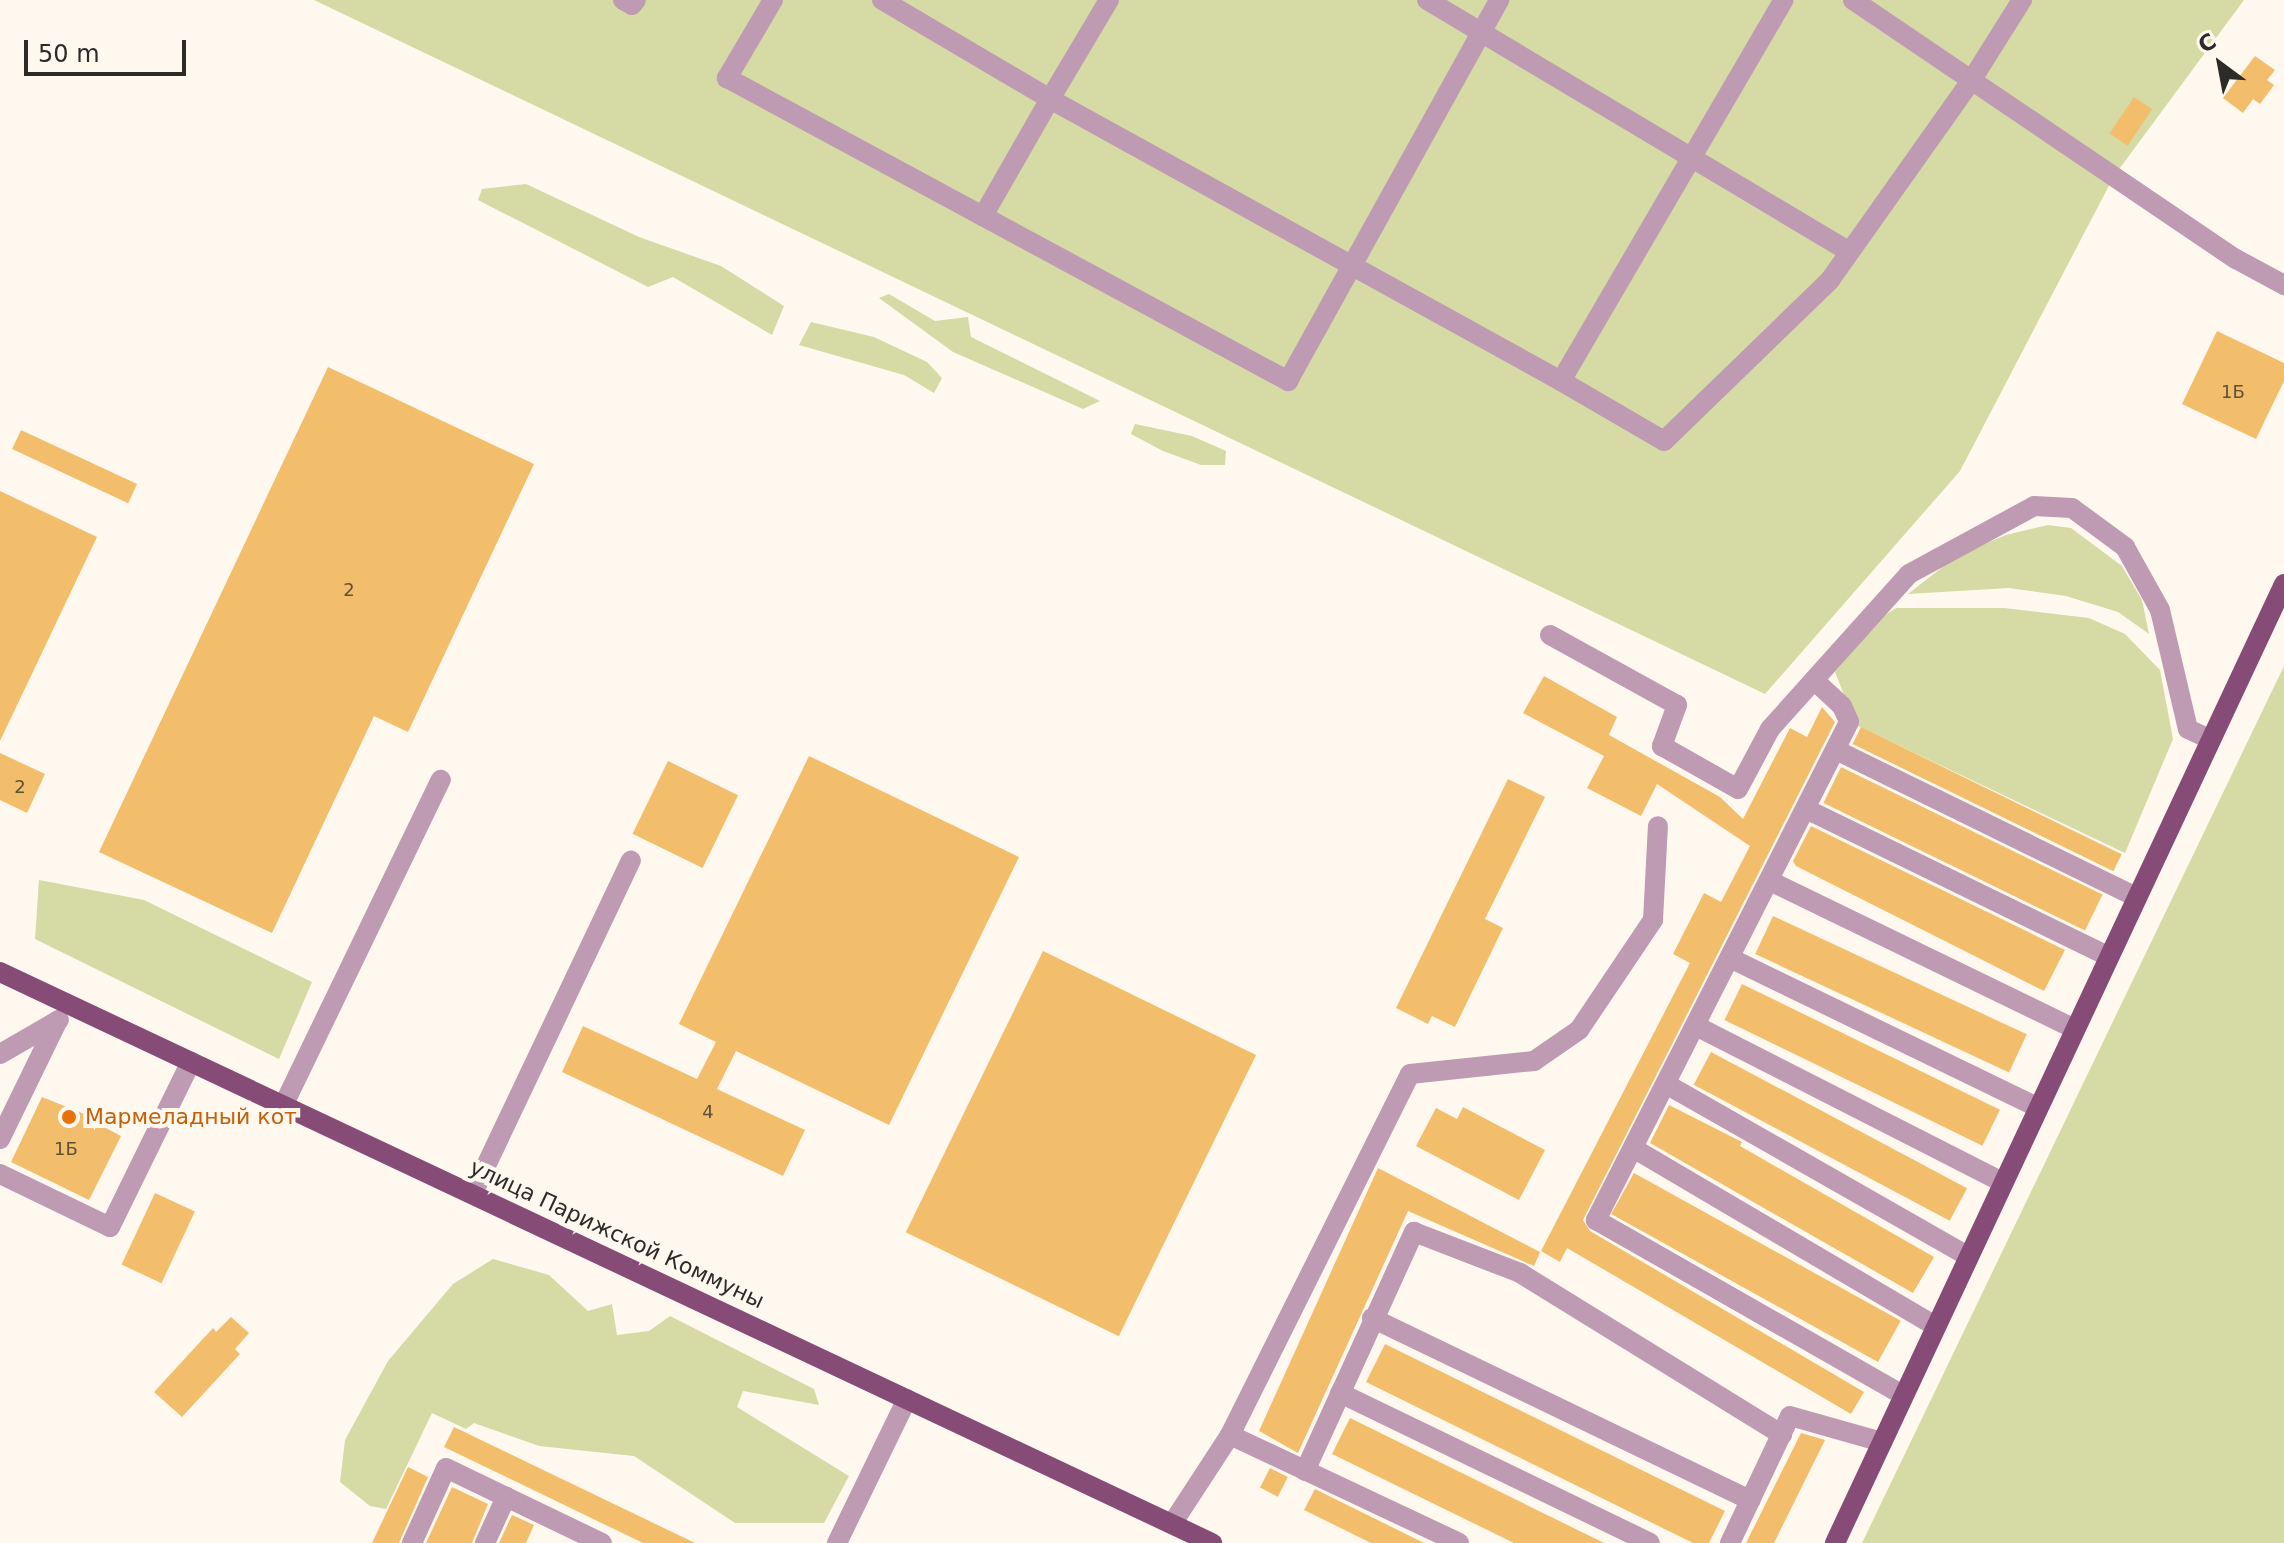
<!DOCTYPE html>
<meta charset="utf-8">
<style>
body{margin:0}
#map{position:relative;width:2284px;height:1543px;overflow:hidden;background:#fff8ef;font-family:"DejaVu Sans",sans-serif}
div>[style]{position:absolute}
.green>*{inset:0;background:#d6daa4}
.building>*{inset:0;background:#f3be6c;transform-origin:0 0}
.minor>*{height:20px;margin:-10px;padding:0 10px;transform-origin:10px;border-radius:10px;background:#be9bb3}
.major>*{height:20px;margin:-10px;padding:0 10px;transform-origin:10px;border-radius:10px;background:#874b77}
.dots>*{width:22px;height:22px;translate:-50% -50%;box-sizing:border-box;border:4px solid #fff8ef;border-radius:50%}
span{translate:-50% -50%;white-space:nowrap;text-align:center;line-height:1.15;-webkit-text-stroke:8px #fff8ef;paint-order:stroke}
.number-label{font-size:18px;color:#5e5038}
.number-label span{-webkit-text-stroke-width:0}
.food-label{font-size:22px;color:#c56008}
.left{translate:0 -50%;text-align:left}
.street-label{font-size:22px;color:#2d2b27}
.north{position:absolute;left:2180px;top:24px;width:80px;height:80px;-webkit-text-stroke:6px #fff8ef;paint-order:stroke;rotate:328deg;font-size:22px;font-weight:700;line-height:32px;text-align:center;color:#2d2b27}
.north::after{content:'';display:block;margin:auto;width:28px;height:36px;background:#2d2b27;clip-path:polygon(50% 0,100% 100%,50% 72%,0 100%)}
.scale{position:absolute;left:24px;top:40px;width:162px;height:36px;box-sizing:border-box;border:4px solid #2d2b27;border-top:0;padding-left:10px;font-size:24px;line-height:28px;white-space:nowrap;color:#2d2b27;-webkit-text-stroke:6px #fff8ef;paint-order:stroke}
</style>
<div id="map">
<div class="green">
<div style="clip-path:polygon(314px 0,2244px 0,2114px 176px,1960px 471px,1765px 694px)"></div>
<div style="clip-path:polygon(526px 184px,639px 237px,721px 266px,784px 306px,772px 335px,673px 277px,648px 287px,478px 200px,482px 189px)"></div>
<div style="clip-path:polygon(889px 294px,935px 321px,968px 317px,971px 337px,1100px 401px,1083px 409px,953px 352px,879px 298px)"></div>
<div style="clip-path:polygon(811px 322px,874px 337px,927px 362px,942px 378px,934px 393px,904px 375px,799px 345px)"></div>
<div style="clip-path:polygon(1135px 424px,1192px 436px,1226px 451px,1225px 465px,1201px 465px,1163px 451px,1131px 434px)"></div>
<div style="clip-path:polygon(2048px 525px,2071px 528px,2122px 566px,2142px 600px,2149px 634px,2118px 612px,2066px 596px,2009px 588px,1908px 594px,1958px 555px,2006px 535px)"></div>
<div style="clip-path:polygon(1896px 608px,2004px 608px,2089px 618px,2125px 634px,2160px 670px,2173px 739px,2125px 853px,1856px 725px,1835px 672px,1879px 619px)"></div>
<div style="clip-path:polygon(2284px 666px,2284px 1543px,1862px 1543px)"></div>
<div style="clip-path:polygon(39px 880px,144px 900px,312px 982px,279px 1059px,35px 939px)"></div>
<div style="clip-path:polygon(493px 1259px,549px 1275px,588px 1311px,612px 1304px,617px 1335px,649px 1331px,670px 1316px,814px 1389px,819px 1405px,743px 1391px,737px 1407px,849px 1476px,824px 1523px,735px 1523px,634px 1456px,539px 1446px,474px 1423px,466px 1429px,432px 1413px,386px 1509px,370px 1506px,340px 1482px,345px 1440px,388px 1361px,453px 1284px)"></div>
</div>
<div class="building">
<div style="clip-path:polygon(2255px 56px,2275px 70px,2267px 80px,2274px 85px,2260px 104px,2253px 99px,2243px 113px,2223px 98px)"></div>
<div style="left:2134px;top:97px;width:22px;height:44px;rotate:34deg"></div>
<div style="clip-path:polygon(2217px 331px,2284px 363px,2284px 381px,2256px 439px,2182px 404px)"></div>
<div style="clip-path:polygon(328px 367px,534px 464px,408px 732px,374px 716px,272px 933px,99px 852px)"></div>
<div style="left:21px;top:430px;width:128px;height:21px;rotate:25deg"></div>
<div style="clip-path:polygon(0 491px,97px 537px,0 741px)"></div>
<div style="clip-path:polygon(1544px 676px,1617px 717px,1609px 735px,1720px 797px,1743px 819px,1790px 728px,1807px 737px,1822px 707px,1835px 722px,1583px 1220px,1590px 1231px,1864px 1392px,1851px 1414px,1567px 1248px,1560px 1262px,1541px 1251px,1690px 963px,1673px 954px,1704px 893px,1721px 902px,1750px 846px,1657px 784px,1641px 816px,1587px 788px,1604px 756px,1523px 713px)"></div>
<div style="left:1861px;top:727px;width:290px;height:19px;rotate:26deg"></div>
<div style="clip-path:polygon(0 753px,45px 774px,27px 813px,0 800px)"></div>
<div style="clip-path:polygon(809px 756px,1019px 857px,889px 1125px,736px 1051px,717px 1089px,805px 1130px,783px 1176px,562px 1072px,583px 1026px,697px 1079px,716px 1042px,679px 1024px)"></div>
<div style="left:668px;top:761px;width:78px;height:81px;rotate:26deg"></div>
<div style="left:1841px;top:767px;width:291px;height:40px;rotate:26deg"></div>
<div style="clip-path:polygon(1508px 779px,1545px 797px,1485px 919px,1503px 928px,1455px 1027px,1432px 1016px,1428px 1024px,1396px 1008px)"></div>
<div style="clip-path:polygon(1811px 826px,2065px 950px,2044px 991px,1796px 866px,1793px 861px)"></div>
<div style="left:1773px;top:916px;width:280px;height:42px;rotate:25deg"></div>
<div style="left:1043px;top:951px;width:237px;height:313px;rotate:26deg"></div>
<div style="left:1742px;top:984px;width:287px;height:40px;rotate:26deg"></div>
<div style="left:1711px;top:1052px;width:290px;height:37px;rotate:28deg"></div>
<div style="clip-path:polygon(42px 1097px,104px 1122px,102px 1126px,121px 1136px,89px 1200px,11px 1162px)"></div>
<div style="clip-path:polygon(1669px 1105px,1742px 1142px,1740px 1146px,1934px 1257px,1913px 1293px,1650px 1143px)"></div>
<div style="clip-path:polygon(1463px 1107px,1545px 1150px,1519px 1200px,1416px 1146px,1436px 1108px,1457px 1119px)"></div>
<div style="clip-path:polygon(1378px 1168px,1540px 1252px,1534px 1266px,1408px 1211px,1298px 1453px,1259px 1431px)"></div>
<div style="left:1634px;top:1173px;width:305px;height:47px;rotate:29deg"></div>
<div style="left:155px;top:1193px;width:44px;height:79px;rotate:25deg"></div>
<div style="clip-path:polygon(231px 1317px,249px 1333px,235px 1349px,240px 1354px,182px 1417px,154px 1392px,213px 1328px,216px 1332px)"></div>
<div style="clip-path:polygon(1385px 1344px,1725px 1511px,1709px 1543px,1693px 1543px,1366px 1382px)"></div>
<div style="clip-path:polygon(1350px 1418px,1604px 1543px,1514px 1543px,1332px 1454px)"></div>
<div style="clip-path:polygon(454px 1427px,695px 1543px,643px 1543px,444px 1447px)"></div>
<div style="clip-path:polygon(1801px 1433px,1825px 1440px,1774px 1543px,1746px 1543px)"></div>
<div style="clip-path:polygon(408px 1467px,428px 1477px,399px 1543px,372px 1543px)"></div>
<div style="left:1270px;top:1468px;width:20px;height:22px;rotate:27deg"></div>
<div style="clip-path:polygon(452px 1487px,488px 1504px,472px 1543px,426px 1543px)"></div>
<div style="clip-path:polygon(1315px 1489px,1321px 1492px,1424px 1543px,1371px 1543px,1304px 1510px)"></div>
<div style="clip-path:polygon(512px 1515px,534px 1525px,526px 1543px,499px 1543px)"></div>
</div>
<div class="minor">
<div style="left:623px;top:0;width:10px;rotate:29deg"></div>
<div style="left:632px;top:5px;width:6px;rotate:-51deg"></div>
<div style="left:773px;top:0;width:91px;rotate:120.5deg"></div>
<div style="left:727px;top:78px;width:638px;rotate:28.37deg"></div>
<div style="left:1288px;top:381px;width:436px;rotate:-61deg"></div>
<div style="left:882px;top:0;width:195px;rotate:30.5deg"></div>
<div style="left:1050px;top:99px;width:135px;rotate:119.8deg"></div>
<div style="left:1109px;top:0;width:115px;rotate:120.8deg"></div>
<div style="left:1050px;top:99px;width:584px;rotate:28.89deg"></div>
<div style="left:1561px;top:381px;width:441px;rotate:-59.7deg"></div>
<div style="left:1427px;top:0;width:492px;rotate:30.8deg"></div>
<div style="left:1853px;top:0;width:462px;rotate:34.1deg"></div>
<div style="left:2236px;top:259px;width:55px;rotate:28.4deg"></div>
<div style="left:1561px;top:381px;width:119px;rotate:30.2deg"></div>
<div style="left:1664px;top:441px;width:231px;rotate:-44.1deg"></div>
<div style="left:1830px;top:280px;width:244px;rotate:-54.7deg"></div>
<div style="left:1971px;top:81px;width:96px;rotate:-57.8deg"></div>
<div style="left:1550px;top:635px;width:145px;rotate:28.9deg"></div>
<div style="left:1677px;top:705px;width:44px;rotate:110.1deg"></div>
<div style="left:1662px;top:746px;width:87px;rotate:29.5deg"></div>
<div style="left:1738px;top:789px;width:68px;rotate:-61.9deg"></div>
<div style="left:1770px;top:729px;width:208px;rotate:-48.1deg"></div>
<div style="left:1909px;top:574px;width:142px;rotate:-28.5deg"></div>
<div style="left:2034px;top:506px;width:38px;rotate:3deg"></div>
<div style="left:2072px;top:508px;width:66px;rotate:36.3deg"></div>
<div style="left:2125px;top:547px;width:72px;rotate:60.9deg"></div>
<div style="left:2160px;top:610px;width:122px;rotate:76.8deg"></div>
<div style="left:2188px;top:729px;width:23px;rotate:25deg"></div>
<div style="left:1814px;top:680px;width:38px;rotate:43deg"></div>
<div style="left:1842px;top:706px;width:17px;rotate:66deg"></div>
<div style="left:1849px;top:722px;width:559px;rotate:116.93deg"></div>
<div style="left:1596px;top:1220px;width:353px;rotate:29.7deg"></div>
<div style="left:1836px;top:750px;width:332px;rotate:26.1deg"></div>
<div style="left:1806px;top:809px;width:335px;rotate:26deg"></div>
<div style="left:1770px;top:881px;width:337px;rotate:25.9deg"></div>
<div style="left:1730px;top:958px;width:341px;rotate:25.9deg"></div>
<div style="left:1696px;top:1026px;width:343px;rotate:27deg"></div>
<div style="left:0;top:1054px;width:68px;rotate:-30deg"></div>
<div style="left:1666px;top:1084px;width:348px;rotate:29.7deg"></div>
<div style="left:285px;top:1102px;width:358px;rotate:-64.2deg"></div>
<div style="left:0;top:1139px;width:132px;rotate:-64deg"></div>
<div style="left:1633px;top:1148px;width:351px;rotate:30.5deg"></div>
<div style="left:0;top:1174px;width:122px;rotate:25.7deg"></div>
<div style="left:110px;top:1227px;width:184px;rotate:-63.9deg"></div>
<div style="left:473px;top:1193px;width:368px;rotate:-64.6deg"></div>
<div style="left:1372px;top:1318px;width:420px;rotate:25.7deg"></div>
<div style="left:1340px;top:1393px;width:344px;rotate:25.8deg"></div>
<div style="left:1230px;top:1435px;width:253px;rotate:25.2deg"></div>
<div style="left:1305px;top:1471px;width:263px;rotate:-65.5deg"></div>
<div style="left:1414px;top:1232px;width:114px;rotate:21.1deg"></div>
<div style="left:1520px;top:1273px;width:308px;rotate:31.7deg"></div>
<div style="left:1172px;top:1524px;width:106px;rotate:-56.9deg"></div>
<div style="left:1230px;top:1435px;width:403px;rotate:-63.5deg"></div>
<div style="left:1410px;top:1074px;width:125px;rotate:-6deg"></div>
<div style="left:1534px;top:1061px;width:55px;rotate:-34.6deg"></div>
<div style="left:1579px;top:1030px;width:133px;rotate:-56.1deg"></div>
<div style="left:1653px;top:920px;width:94px;rotate:-87deg"></div>
<div style="left:412px;top:1543px;width:82px;rotate:-65.6deg"></div>
<div style="left:446px;top:1468px;width:173px;rotate:25.7deg"></div>
<div style="left:485px;top:1543px;width:51px;rotate:-65.5deg"></div>
<div style="left:837px;top:1543px;width:160px;rotate:-64.1deg"></div>
<div style="left:1730px;top:1543px;width:140px;rotate:-64.7deg"></div>
<div style="left:1790px;top:1416px;width:96px;rotate:15.8deg"></div>
</div>
<div class="major">
<div style="left:0;top:972px;width:1340px;rotate:25.23deg"></div>
<div style="left:1835px;top:1543px;width:1059px;rotate:-64.91deg"></div>
</div>
<div class="dots">
<div style="left:69px;top:1117px;background:#e8710a"></div>
</div>
<div class="number-label">
<span style="left:2233px;top:392px">1Б</span>
<span style="left:349px;top:590px">2</span>
<span style="left:20px;top:787px">2</span>
<span style="left:708px;top:1112px">4</span>
<span style="left:66px;top:1149px">1Б</span>
</div>
<div class="food-label">
<span class="left" style="left:85px;top:1117px">Мармеладный кот</span>
</div>
<div class="street-label">
<span style="left:617px;top:1234px;rotate:25deg">улица Парижской Коммуны</span>
</div>
<div class="north">С</div>
<div class="scale">50 m</div>
</div>
